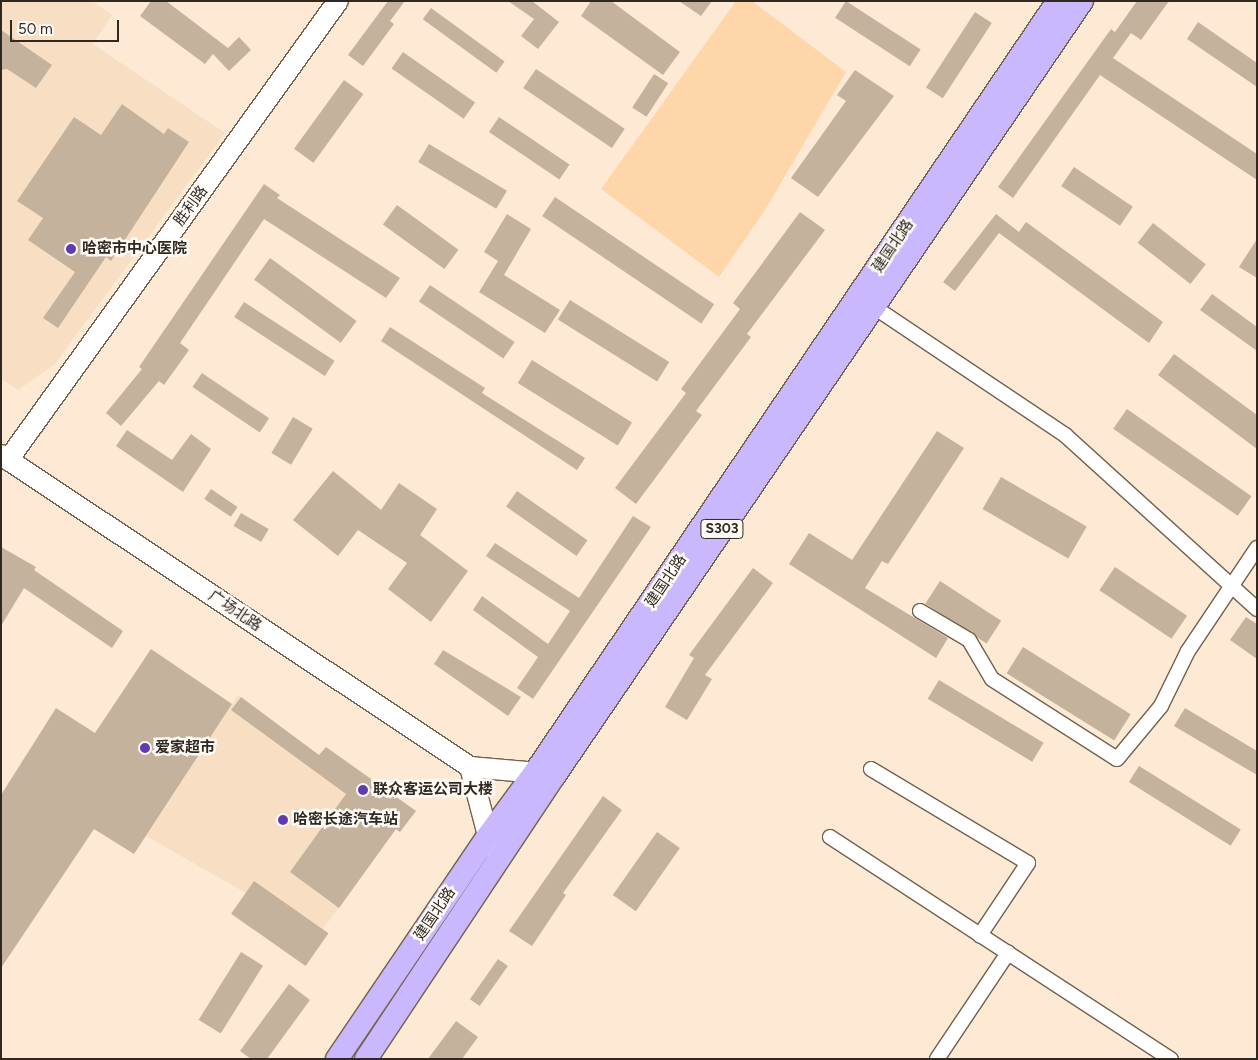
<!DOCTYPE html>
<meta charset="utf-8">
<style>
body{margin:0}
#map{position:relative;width:1258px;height:1060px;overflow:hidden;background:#feead4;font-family:Figtree,"Noto Sans SC",sans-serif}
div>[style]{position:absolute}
.built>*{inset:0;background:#f8dfc3}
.green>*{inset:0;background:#fed6aa}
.building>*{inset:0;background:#c5b29d;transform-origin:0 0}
.roads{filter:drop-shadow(1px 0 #71614e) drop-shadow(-1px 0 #71614e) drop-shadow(0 1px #71614e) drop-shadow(0 -1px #71614e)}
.street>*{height:14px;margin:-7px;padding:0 7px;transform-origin:7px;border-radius:7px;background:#fff}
.secondary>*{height:20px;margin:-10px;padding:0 10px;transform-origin:10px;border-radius:10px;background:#fff}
.primary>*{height:22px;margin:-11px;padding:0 11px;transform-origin:11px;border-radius:11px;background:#c9b8fd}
.dots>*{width:14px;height:14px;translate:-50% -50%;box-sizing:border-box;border:2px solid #fefaf6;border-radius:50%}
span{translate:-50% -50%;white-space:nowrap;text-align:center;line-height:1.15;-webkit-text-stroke:5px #fefaf6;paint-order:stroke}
.shield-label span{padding:1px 4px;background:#fefaf6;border:1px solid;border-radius:4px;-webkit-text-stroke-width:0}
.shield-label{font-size:14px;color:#302921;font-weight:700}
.street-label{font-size:15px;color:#302921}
.poi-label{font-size:15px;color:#302921;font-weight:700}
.left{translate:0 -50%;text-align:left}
.frame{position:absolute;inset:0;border:2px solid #302921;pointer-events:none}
.scale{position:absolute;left:10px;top:20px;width:109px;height:22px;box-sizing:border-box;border:2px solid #302921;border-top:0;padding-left:6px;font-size:15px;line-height:18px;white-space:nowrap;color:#302921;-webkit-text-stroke:4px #fefaf6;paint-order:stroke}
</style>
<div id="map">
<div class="built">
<div style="clip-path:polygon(1px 1px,92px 1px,112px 15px,93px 44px,225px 133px,55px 364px,18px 390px,1px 379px)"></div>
<div style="clip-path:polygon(238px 695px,319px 755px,326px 747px,416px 811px,400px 832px,396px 829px,323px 929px,254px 882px,246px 893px,146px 836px)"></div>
</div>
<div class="green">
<div style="clip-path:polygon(736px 1px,752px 1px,846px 72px,765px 210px,719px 277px,601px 189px)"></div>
</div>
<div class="building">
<div style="clip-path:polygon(151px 1px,166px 1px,228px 48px,239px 37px,251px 50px,229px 71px,213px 54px,205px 64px,140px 16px)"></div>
<div style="clip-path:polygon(388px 1px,405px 1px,390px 21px,394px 24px,363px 66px,348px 55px)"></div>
<div style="clip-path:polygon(508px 1px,532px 1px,559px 22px,538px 49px,521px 36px,534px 19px)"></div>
<div style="clip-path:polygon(591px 1px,611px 1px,680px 52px,663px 75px,581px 16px)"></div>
<div style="clip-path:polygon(679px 1px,712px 1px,701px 16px)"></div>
<div style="left:846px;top:1px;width:89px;height:20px;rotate:33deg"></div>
<div style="clip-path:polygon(1137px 1px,1169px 1px,1141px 40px,1131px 33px,1113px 58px,1257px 154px,1257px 180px,1100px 75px,1013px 198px,998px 187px,1111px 29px,1115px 32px)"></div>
<div style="left:431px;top:8px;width:91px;height:14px;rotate:36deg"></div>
<div style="left:975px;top:12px;width:20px;height:90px;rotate:33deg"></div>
<div style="clip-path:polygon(1198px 22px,1257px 63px,1257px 87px,1187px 39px)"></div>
<div style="clip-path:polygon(1px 30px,52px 65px,36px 88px,7px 69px,1px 70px)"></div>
<div style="left:403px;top:52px;width:88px;height:20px;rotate:35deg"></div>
<div style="left:536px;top:69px;width:107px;height:23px;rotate:34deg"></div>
<div style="clip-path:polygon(855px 70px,894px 96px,818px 197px,791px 178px,846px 101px,837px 95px)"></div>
<div style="left:654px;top:74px;width:17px;height:40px;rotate:33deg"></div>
<div style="left:344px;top:80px;width:24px;height:85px;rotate:36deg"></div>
<div style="clip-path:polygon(122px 104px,164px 134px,168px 128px,189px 142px,111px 261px,106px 257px,58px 328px,43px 318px,75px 272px,28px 240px,43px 218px,17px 201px,74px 117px,101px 135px)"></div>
<div style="left:499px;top:117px;width:85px;height:18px;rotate:34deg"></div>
<div style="left:429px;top:144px;width:91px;height:21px;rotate:31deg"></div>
<div style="left:1074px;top:167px;width:71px;height:23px;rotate:34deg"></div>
<div style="clip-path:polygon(264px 184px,280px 195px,277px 198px,400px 278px,386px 298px,264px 219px,180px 343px,189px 350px,164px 385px,159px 381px,121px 426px,106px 413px,142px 369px,139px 367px)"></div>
<div style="left:555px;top:197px;width:192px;height:23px;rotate:34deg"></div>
<div style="left:397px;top:205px;width:76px;height:24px;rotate:36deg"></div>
<div style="clip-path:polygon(800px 212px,825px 230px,747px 334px,751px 337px,696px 411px,702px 415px,636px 504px,615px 488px,686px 393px,681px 389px,740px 309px,733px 303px)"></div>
<div style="clip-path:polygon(507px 214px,531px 229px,504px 275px,560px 310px,545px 333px,479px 292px,498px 261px,484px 252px)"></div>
<div style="clip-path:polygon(996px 214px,1019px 232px,1026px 222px,1163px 322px,1149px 343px,999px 233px,955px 291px,943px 282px)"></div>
<div style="left:1153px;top:223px;width:67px;height:25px;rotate:38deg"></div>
<div style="clip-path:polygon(1257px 239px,1257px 278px,1239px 267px)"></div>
<div style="left:270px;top:258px;width:107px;height:27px;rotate:36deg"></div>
<div style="left:430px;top:285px;width:102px;height:20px;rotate:34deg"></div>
<div style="clip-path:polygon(1212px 294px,1257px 327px,1257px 351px,1200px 310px)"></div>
<div style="left:570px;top:300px;width:117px;height:23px;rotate:32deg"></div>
<div style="left:244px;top:302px;width:108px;height:18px;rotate:33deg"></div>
<div style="clip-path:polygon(390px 327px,485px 388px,482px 393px,585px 458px,577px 470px,381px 341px)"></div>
<div style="clip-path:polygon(1174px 354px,1257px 415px,1257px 449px,1158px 375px)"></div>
<div style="left:532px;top:360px;width:118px;height:27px;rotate:32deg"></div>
<div style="left:202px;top:373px;width:81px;height:17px;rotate:34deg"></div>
<div style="left:1127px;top:409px;width:152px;height:24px;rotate:35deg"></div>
<div style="left:293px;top:417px;width:23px;height:42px;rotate:31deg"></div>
<div style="clip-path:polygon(127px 430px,172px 460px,191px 434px,211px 449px,183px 492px,116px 446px)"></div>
<div style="clip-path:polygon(937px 431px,964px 448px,888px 564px,882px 561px,865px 588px,948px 638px,936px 658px,789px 564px,809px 533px,852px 560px)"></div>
<div style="clip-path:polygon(333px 471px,381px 510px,399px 483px,437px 509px,420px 535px,468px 571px,431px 622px,388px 589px,407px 563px,358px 530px,338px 556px,293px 520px)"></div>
<div style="left:1001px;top:477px;width:99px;height:37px;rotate:30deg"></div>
<div style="left:211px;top:489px;width:32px;height:12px;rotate:34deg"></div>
<div style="left:517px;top:491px;width:86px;height:19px;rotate:35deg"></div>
<div style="left:241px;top:513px;width:32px;height:15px;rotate:30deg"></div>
<div style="clip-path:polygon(633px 516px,651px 527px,533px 699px,517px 688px,538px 657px,473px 610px,482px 596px,548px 644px,570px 611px,486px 556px,495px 543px,579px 598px)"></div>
<div style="clip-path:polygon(1px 547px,36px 567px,34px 570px,123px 631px,112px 648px,24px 588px,1px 626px)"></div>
<div style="left:1115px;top:567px;width:87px;height:28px;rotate:34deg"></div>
<div style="clip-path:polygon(753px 568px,773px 583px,705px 675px,712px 679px,687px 720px,665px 707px,694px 658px,689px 655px)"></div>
<div style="left:940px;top:581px;width:73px;height:27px;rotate:33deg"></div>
<div style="clip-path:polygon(1246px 617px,1257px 624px,1257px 659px,1230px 640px)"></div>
<div style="left:1023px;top:647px;width:127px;height:31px;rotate:32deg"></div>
<div style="clip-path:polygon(151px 649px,232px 704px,134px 854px,94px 829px,1px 968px,1px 795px,56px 708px,95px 733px)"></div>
<div style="clip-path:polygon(443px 650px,521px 697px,508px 716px,434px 664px)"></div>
<div style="left:939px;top:680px;width:122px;height:22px;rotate:31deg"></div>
<div style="clip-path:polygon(241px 697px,319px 755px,326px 747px,416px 811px,400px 832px,396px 829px,339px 908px,290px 872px,346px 794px,231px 710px)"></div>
<div style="clip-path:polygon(1185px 708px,1257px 751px,1257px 775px,1174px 726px)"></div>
<div style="left:1139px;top:766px;width:120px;height:19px;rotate:32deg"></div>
<div style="clip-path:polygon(603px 796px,622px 810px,563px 893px,566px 895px,532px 946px,509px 931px)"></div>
<div style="left:657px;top:832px;width:28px;height:77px;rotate:35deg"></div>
<div style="left:254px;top:881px;width:91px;height:40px;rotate:35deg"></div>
<div style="left:241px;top:952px;width:26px;height:80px;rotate:32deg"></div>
<div style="left:498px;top:959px;width:12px;height:49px;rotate:35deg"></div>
<div style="clip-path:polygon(289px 984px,310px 1000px,267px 1059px,251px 1059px,240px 1051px)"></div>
<div style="clip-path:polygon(456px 1021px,478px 1037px,462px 1059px,428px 1059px)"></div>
</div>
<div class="roads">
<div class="street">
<div style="left:874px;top:307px;width:230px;rotate:33.8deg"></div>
<div style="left:1065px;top:435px;width:259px;rotate:42.2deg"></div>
<div style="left:920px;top:611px;width:57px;rotate:30.6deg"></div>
<div style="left:969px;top:640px;width:45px;rotate:59.5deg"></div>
<div style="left:992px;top:679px;width:148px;rotate:32.6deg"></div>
<div style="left:1117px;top:759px;width:69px;rotate:-50.3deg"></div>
<div style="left:1161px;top:706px;width:61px;rotate:-63.9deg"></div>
<div style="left:1188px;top:651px;width:124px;rotate:-56.2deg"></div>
<div style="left:871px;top:769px;width:183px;rotate:30.9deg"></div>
<div style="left:1028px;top:863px;width:87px;rotate:123.7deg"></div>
<div style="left:830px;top:837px;width:407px;rotate:33.1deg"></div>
<div style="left:937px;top:1059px;width:128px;rotate:-56.2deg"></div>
</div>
<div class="secondary">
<div style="left:1px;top:455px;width:563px;rotate:33.63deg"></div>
<div style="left:8px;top:460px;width:565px;rotate:-54.29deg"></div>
<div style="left:470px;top:767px;width:83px;rotate:75.3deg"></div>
<div style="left:470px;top:767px;width:80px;rotate:5deg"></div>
</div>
<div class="primary">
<div style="left:337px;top:1059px;width:269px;rotate:-55.9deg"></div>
<div style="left:488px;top:836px;width:81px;rotate:-53.6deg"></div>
<div style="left:536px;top:771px;width:930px;rotate:-55.87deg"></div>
<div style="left:366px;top:1059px;width:341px;rotate:-56.4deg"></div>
<div style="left:555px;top:775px;width:936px;rotate:-55.75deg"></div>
</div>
</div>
<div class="dots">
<div style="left:71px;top:249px;background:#613ab2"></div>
<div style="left:145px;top:748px;background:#613ab2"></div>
<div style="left:363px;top:790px;background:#613ab2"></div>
<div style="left:283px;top:820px;background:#613ab2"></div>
</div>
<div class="shield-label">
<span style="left:722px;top:529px">S303</span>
</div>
<div class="street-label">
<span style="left:191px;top:206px;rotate:-54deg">胜利路</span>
<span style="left:893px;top:246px;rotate:-56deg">建国北路</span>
<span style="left:666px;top:581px;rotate:-56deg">建国北路</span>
<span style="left:235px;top:611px;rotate:34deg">广场北路</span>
<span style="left:435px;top:914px;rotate:-56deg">建国北路</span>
</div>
<div class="poi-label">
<span class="left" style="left:82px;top:249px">哈密市中心医院</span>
<span class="left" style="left:155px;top:748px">爱家超市</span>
<span class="left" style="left:373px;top:790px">联众客运公司大楼</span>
<span class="left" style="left:293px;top:820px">哈密长途汽车站</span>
</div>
<div class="frame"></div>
<div class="scale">50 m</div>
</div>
